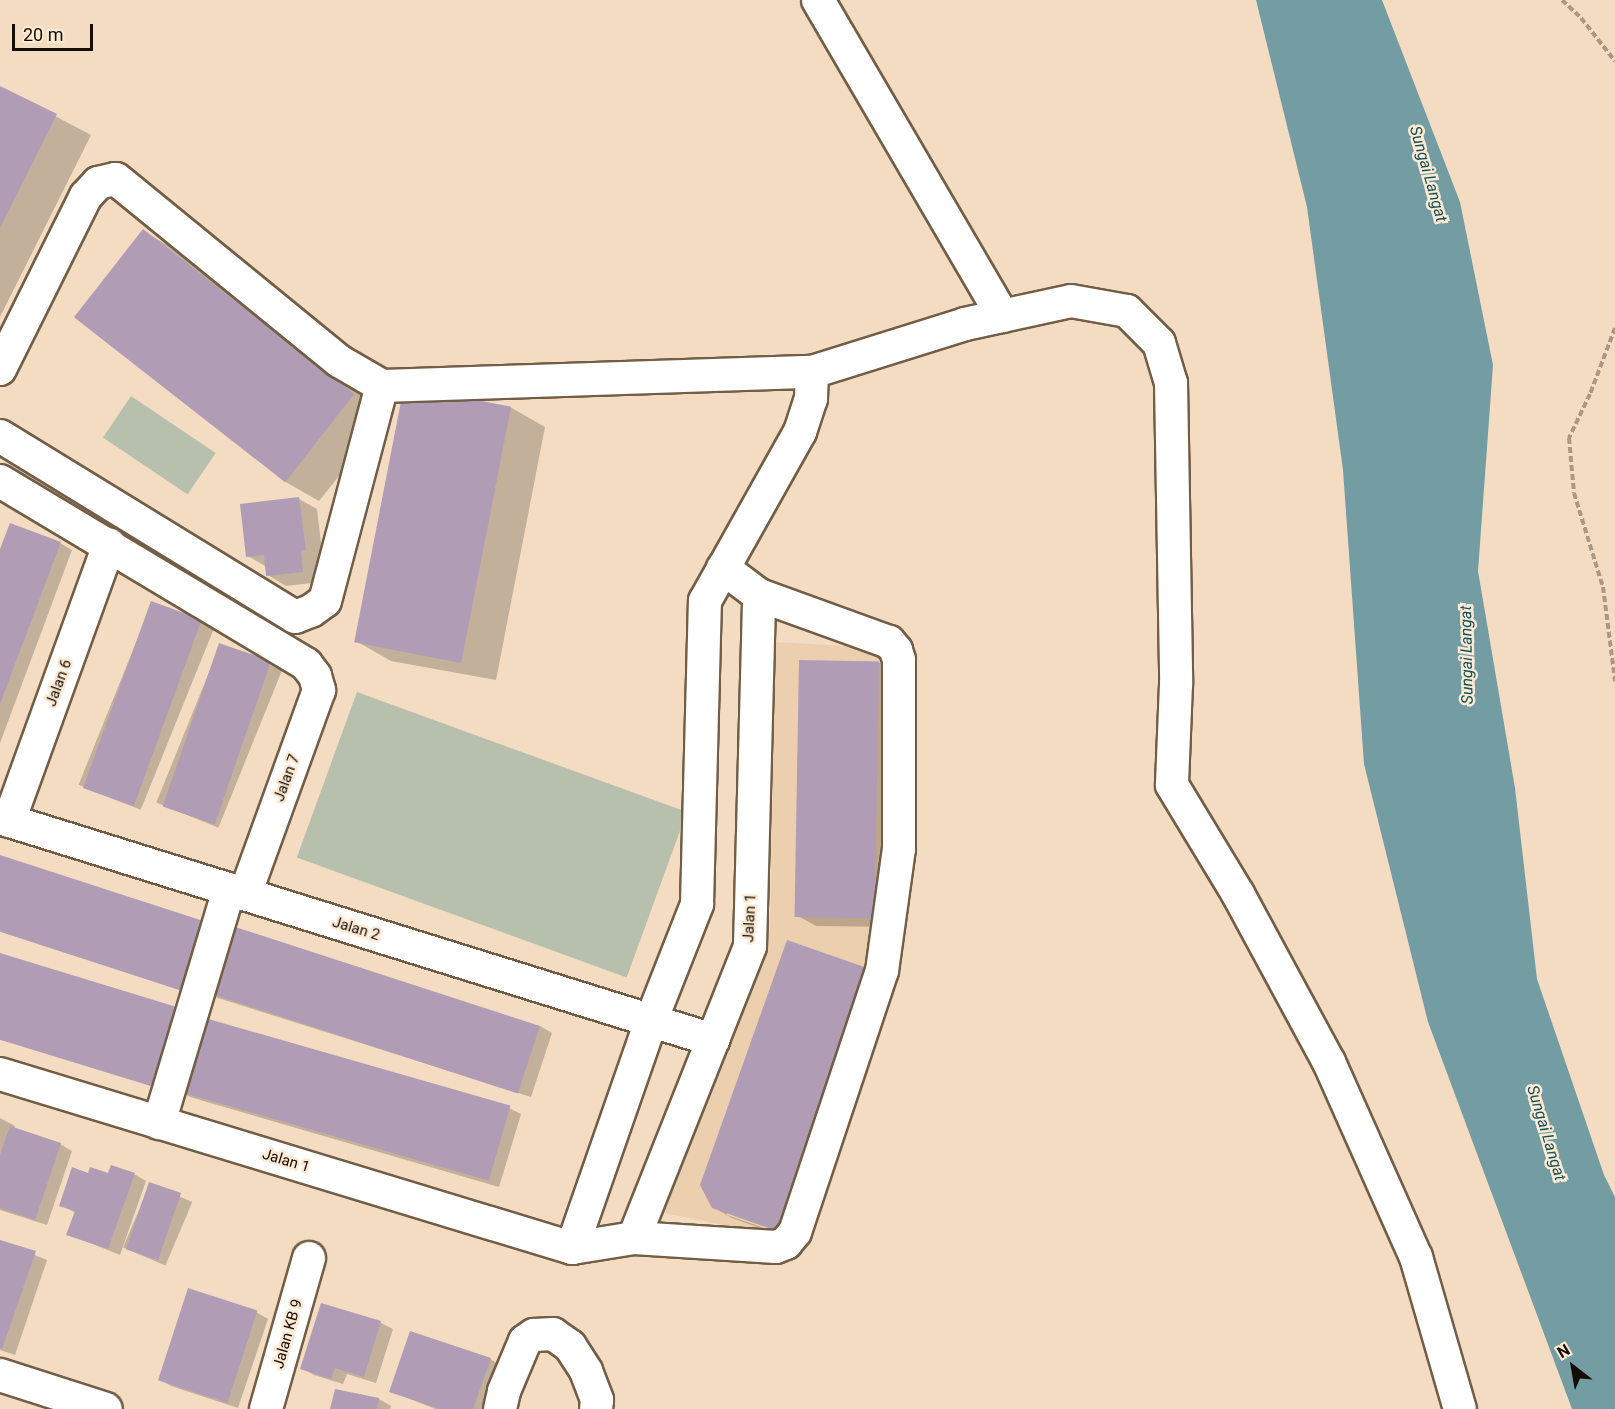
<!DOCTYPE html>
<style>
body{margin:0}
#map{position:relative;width:1615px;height:1409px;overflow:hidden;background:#f3dcc1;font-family:Roboto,sans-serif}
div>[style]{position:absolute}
.built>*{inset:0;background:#eccfae}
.green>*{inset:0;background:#b6c0ac;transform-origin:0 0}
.water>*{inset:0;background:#739da3}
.shadow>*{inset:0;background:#0003;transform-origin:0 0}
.building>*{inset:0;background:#b19cb6;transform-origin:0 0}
.path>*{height:4px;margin-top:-2px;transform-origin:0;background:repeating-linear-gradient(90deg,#aa9883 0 6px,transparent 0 9px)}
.roads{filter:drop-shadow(2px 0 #725e46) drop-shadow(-2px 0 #725e46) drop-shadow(0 2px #725e46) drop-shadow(0 -2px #725e46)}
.minor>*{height:32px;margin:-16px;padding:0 16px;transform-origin:16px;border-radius:16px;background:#fff}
span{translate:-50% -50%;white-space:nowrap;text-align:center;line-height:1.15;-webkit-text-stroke:5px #fdead4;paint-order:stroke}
.street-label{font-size:15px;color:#150d05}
.water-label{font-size:16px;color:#125057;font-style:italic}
.north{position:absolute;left:1543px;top:1337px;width:60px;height:60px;-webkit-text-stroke:4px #fdead4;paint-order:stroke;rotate:329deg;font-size:16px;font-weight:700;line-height:24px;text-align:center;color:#150d05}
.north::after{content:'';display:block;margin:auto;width:21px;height:27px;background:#150d05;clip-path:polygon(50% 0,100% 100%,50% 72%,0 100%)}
.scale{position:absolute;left:12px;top:24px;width:81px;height:27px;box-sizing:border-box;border:3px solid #150d05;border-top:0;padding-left:8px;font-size:18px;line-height:21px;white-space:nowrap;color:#150d05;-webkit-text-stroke:4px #fdead4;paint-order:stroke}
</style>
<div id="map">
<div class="built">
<div style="clip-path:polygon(775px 642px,882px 648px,881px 917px,876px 970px,781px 1237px,664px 1213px,770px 931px)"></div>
</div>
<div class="green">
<div style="left:131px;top:396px;width:102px;height:50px;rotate:34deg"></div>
<div style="left:357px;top:692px;width:351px;height:176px;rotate:20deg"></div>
</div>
<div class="water">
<div style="clip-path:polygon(1256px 0,1382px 0,1460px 202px,1493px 365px,1478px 571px,1515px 788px,1537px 979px,1604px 1175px,1615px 1197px,1615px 1409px,1572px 1409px,1428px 1022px,1364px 764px,1343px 470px,1307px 207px)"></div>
</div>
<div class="shadow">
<div style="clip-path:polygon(0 87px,91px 135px,0 317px)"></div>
<div style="clip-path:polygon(143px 231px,178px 251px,387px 416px,319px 501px,284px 481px,75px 316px)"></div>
<div style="clip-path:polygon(510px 407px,545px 427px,496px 680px,391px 661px,356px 641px)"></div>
<div style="clip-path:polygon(299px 499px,317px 509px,323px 560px,318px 560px,321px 582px,286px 586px,268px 575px,267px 567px,248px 556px)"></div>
<div style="clip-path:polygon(60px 543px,72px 550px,0 743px,0 553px)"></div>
<div style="left:152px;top:603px;width:67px;height:196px;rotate:22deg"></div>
<div style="left:220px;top:645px;width:67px;height:170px;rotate:22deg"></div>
<div style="clip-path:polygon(878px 662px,896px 673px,893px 927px,816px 926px,798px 916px)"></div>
<div style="clip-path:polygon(0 856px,197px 993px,0 930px)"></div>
<div style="clip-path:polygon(0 955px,174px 1007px,186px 1014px,163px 1087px,0 1038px)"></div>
<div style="clip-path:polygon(evenodd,870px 971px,796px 1241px,732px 1218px,713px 1207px,870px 971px,727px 1212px,785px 1232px,784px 1235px,727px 1215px,727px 1212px)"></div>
<div style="clip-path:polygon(206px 991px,540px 1026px,552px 1033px,531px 1097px,218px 998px)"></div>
<div style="clip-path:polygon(178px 1090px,509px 1108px,521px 1114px,499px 1187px,190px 1097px)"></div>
<div style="clip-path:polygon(0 1118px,15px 1126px,14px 1129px,60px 1144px,72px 1151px,47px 1225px,0 1210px)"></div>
<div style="clip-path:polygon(134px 1174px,146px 1181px,120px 1255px,68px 1234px,76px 1213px,60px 1205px,89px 1175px)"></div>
<div style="left:150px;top:1184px;width:46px;height:69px;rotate:23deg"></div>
<div style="clip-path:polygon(0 1241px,47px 1260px,15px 1355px,0 1350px)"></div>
<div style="clip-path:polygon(322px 1305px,381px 1323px,393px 1329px,376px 1383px,347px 1374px,343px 1384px,314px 1375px,302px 1368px)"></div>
<div style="clip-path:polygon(256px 1312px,268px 1319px,238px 1408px,171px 1386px,159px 1379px)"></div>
<div style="clip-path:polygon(490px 1359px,502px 1366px,487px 1409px,435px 1409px,391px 1391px)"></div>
<div style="clip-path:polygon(336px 1390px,379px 1399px,391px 1406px,390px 1409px,332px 1409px)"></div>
</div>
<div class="building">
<div style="clip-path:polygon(0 86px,57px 114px,0 228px)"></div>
<div style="left:143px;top:229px;width:268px;height:112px;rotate:38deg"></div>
<div style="left:404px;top:386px;width:109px;height:261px;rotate:11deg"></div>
<div style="clip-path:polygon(299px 497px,306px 550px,301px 550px,303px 572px,266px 576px,264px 555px,246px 557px,240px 504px)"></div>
<div style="clip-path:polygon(10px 523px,61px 542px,0 704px,0 549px)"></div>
<div style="left:151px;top:601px;width:54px;height:199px;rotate:20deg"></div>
<div style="left:219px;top:643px;width:55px;height:173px;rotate:19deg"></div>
<div style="left:799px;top:660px;width:80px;height:257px;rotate:1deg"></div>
<div style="left:0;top:855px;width:217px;height:73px;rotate:18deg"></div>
<div style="left:226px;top:924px;width:330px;height:71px;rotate:18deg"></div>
<div style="clip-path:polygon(787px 940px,870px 969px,777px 1231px,712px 1208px,700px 1185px)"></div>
<div style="left:0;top:953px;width:183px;height:83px;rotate:17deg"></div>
<div style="left:198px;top:1016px;width:325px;height:78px;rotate:16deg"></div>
<div style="clip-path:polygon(10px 1126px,61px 1143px,35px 1220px,0 1208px,0 1155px)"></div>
<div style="clip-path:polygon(111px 1165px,135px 1173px,108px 1249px,66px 1235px,75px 1211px,59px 1206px,72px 1167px,88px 1173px,90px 1167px,108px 1173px)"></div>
<div style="left:149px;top:1182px;width:34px;height:71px;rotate:19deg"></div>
<div style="clip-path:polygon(0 1240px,36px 1251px,2px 1349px,0 1348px)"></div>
<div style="left:188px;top:1288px;width:73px;height:97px;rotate:18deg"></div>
<div style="clip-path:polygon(321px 1303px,381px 1321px,364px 1377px,335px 1368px,331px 1379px,300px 1369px)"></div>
<div style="clip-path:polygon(410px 1331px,491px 1358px,473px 1409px,440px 1409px,389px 1392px)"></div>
<div style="clip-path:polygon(335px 1389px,379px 1398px,377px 1409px,330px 1409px)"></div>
</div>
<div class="path">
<div style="left:1562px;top:0;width:26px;rotate:43deg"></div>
<div style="left:1581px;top:18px;width:55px;rotate:51.7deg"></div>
<div style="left:1615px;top:328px;width:71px;rotate:110.7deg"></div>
<div style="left:1590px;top:394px;width:49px;rotate:115.5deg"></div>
<div style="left:1569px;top:438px;width:55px;rotate:84.8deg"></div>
<div style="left:1574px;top:493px;width:98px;rotate:72.9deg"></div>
<div style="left:1603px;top:587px;width:95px;rotate:82.7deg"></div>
</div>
<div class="roads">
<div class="minor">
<div style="left:818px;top:0;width:366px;rotate:59.7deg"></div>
<div style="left:0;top:369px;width:193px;rotate:-63.6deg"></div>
<div style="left:86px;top:196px;width:18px;rotate:-47deg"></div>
<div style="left:98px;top:183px;width:18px;rotate:-13deg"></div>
<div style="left:116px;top:179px;width:288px;rotate:39.2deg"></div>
<div style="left:339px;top:361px;width:50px;rotate:30.2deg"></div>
<div style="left:382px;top:386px;width:430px;rotate:-1.9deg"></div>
<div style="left:812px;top:372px;width:160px;rotate:-17.4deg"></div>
<div style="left:965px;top:324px;width:108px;rotate:-12.2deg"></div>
<div style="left:1071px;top:301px;width:57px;rotate:10.1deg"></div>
<div style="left:1127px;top:311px;width:45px;rotate:45deg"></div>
<div style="left:1159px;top:343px;width:42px;rotate:73.3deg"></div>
<div style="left:1171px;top:383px;width:301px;rotate:89deg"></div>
<div style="left:1176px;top:684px;width:101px;rotate:92.3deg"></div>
<div style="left:1172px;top:785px;width:127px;rotate:58.8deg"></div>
<div style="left:1238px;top:894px;width:191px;rotate:61.6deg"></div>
<div style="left:1329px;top:1062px;width:214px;rotate:66deg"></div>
<div style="left:1416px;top:1257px;width:158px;rotate:73.9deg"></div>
<div style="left:0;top:436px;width:346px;rotate:31.5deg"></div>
<div style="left:295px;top:617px;width:17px;rotate:-21deg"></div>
<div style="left:311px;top:611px;width:17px;rotate:-36deg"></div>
<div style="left:325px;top:601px;width:222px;rotate:-75.2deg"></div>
<div style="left:0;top:481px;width:357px;rotate:30.9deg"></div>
<div style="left:306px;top:664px;width:15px;rotate:53deg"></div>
<div style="left:315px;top:676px;width:15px;rotate:74deg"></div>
<div style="left:319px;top:690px;width:217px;rotate:109.9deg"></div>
<div style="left:0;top:818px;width:747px;rotate:17.29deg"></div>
<div style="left:9px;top:821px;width:294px;rotate:-70.1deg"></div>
<div style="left:0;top:1074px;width:598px;rotate:16.92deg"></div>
<div style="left:572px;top:1248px;width:63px;rotate:-9.2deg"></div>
<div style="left:634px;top:1238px;width:314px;rotate:-68.3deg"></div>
<div style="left:750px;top:946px;width:351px;rotate:-88.5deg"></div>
<div style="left:759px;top:595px;width:45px;rotate:-143.1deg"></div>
<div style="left:159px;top:1123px;width:244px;rotate:-73.3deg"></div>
<div style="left:634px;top:1238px;width:142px;rotate:3.6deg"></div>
<div style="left:776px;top:1247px;width:11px;rotate:-22deg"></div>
<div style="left:786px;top:1243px;width:14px;rotate:-51deg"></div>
<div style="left:795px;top:1232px;width:275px;rotate:-71.6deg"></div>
<div style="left:882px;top:971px;width:123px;rotate:-82.1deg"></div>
<div style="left:899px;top:849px;width:189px;rotate:-90deg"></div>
<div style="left:899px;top:660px;width:10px;rotate:-107deg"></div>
<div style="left:896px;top:650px;width:11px;rotate:-131deg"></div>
<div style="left:889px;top:642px;width:138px;rotate:-160.1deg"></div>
<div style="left:572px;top:1248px;width:240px;rotate:-70.8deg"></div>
<div style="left:651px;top:1021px;width:126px;rotate:-68.5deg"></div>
<div style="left:697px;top:904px;width:303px;rotate:-88.5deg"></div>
<div style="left:705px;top:601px;width:194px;rotate:-60.7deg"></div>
<div style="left:800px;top:432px;width:35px;rotate:-72deg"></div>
<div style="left:811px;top:399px;width:27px;rotate:-88deg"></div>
<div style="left:0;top:1375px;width:111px;rotate:17.8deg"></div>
<div style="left:266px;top:1409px;width:157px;rotate:-74.1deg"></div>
<div style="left:500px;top:1409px;width:18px;rotate:-77deg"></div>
<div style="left:504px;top:1391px;width:54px;rotate:-67.2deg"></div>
<div style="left:525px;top:1341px;width:11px;rotate:-34deg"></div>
<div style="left:534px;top:1335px;width:19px;rotate:-3deg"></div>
<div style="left:553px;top:1334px;width:21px;rotate:35deg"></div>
<div style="left:570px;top:1346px;width:30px;rotate:57deg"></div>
<div style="left:586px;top:1371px;width:31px;rotate:69deg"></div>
<div style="left:597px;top:1400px;width:9px;rotate:96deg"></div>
</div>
</div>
<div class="street-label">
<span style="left:59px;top:683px;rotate:-70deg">Jalan 6</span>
<span style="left:287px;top:778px;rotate:-70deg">Jalan 7</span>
<span style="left:750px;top:918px;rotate:-87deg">Jalan 1</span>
<span style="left:356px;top:929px;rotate:17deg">Jalan 2</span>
<span style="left:286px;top:1161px;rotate:17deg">Jalan 1</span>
<span style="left:288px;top:1334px;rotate:-74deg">Jalan KB 9</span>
</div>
<div class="water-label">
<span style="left:1428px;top:174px;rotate:74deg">Sungai Langat</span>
<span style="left:1467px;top:655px;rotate:-91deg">Sungai Langat</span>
<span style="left:1546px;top:1133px;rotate:73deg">Sungai Langat</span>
</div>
<div class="north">N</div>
<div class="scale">20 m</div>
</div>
